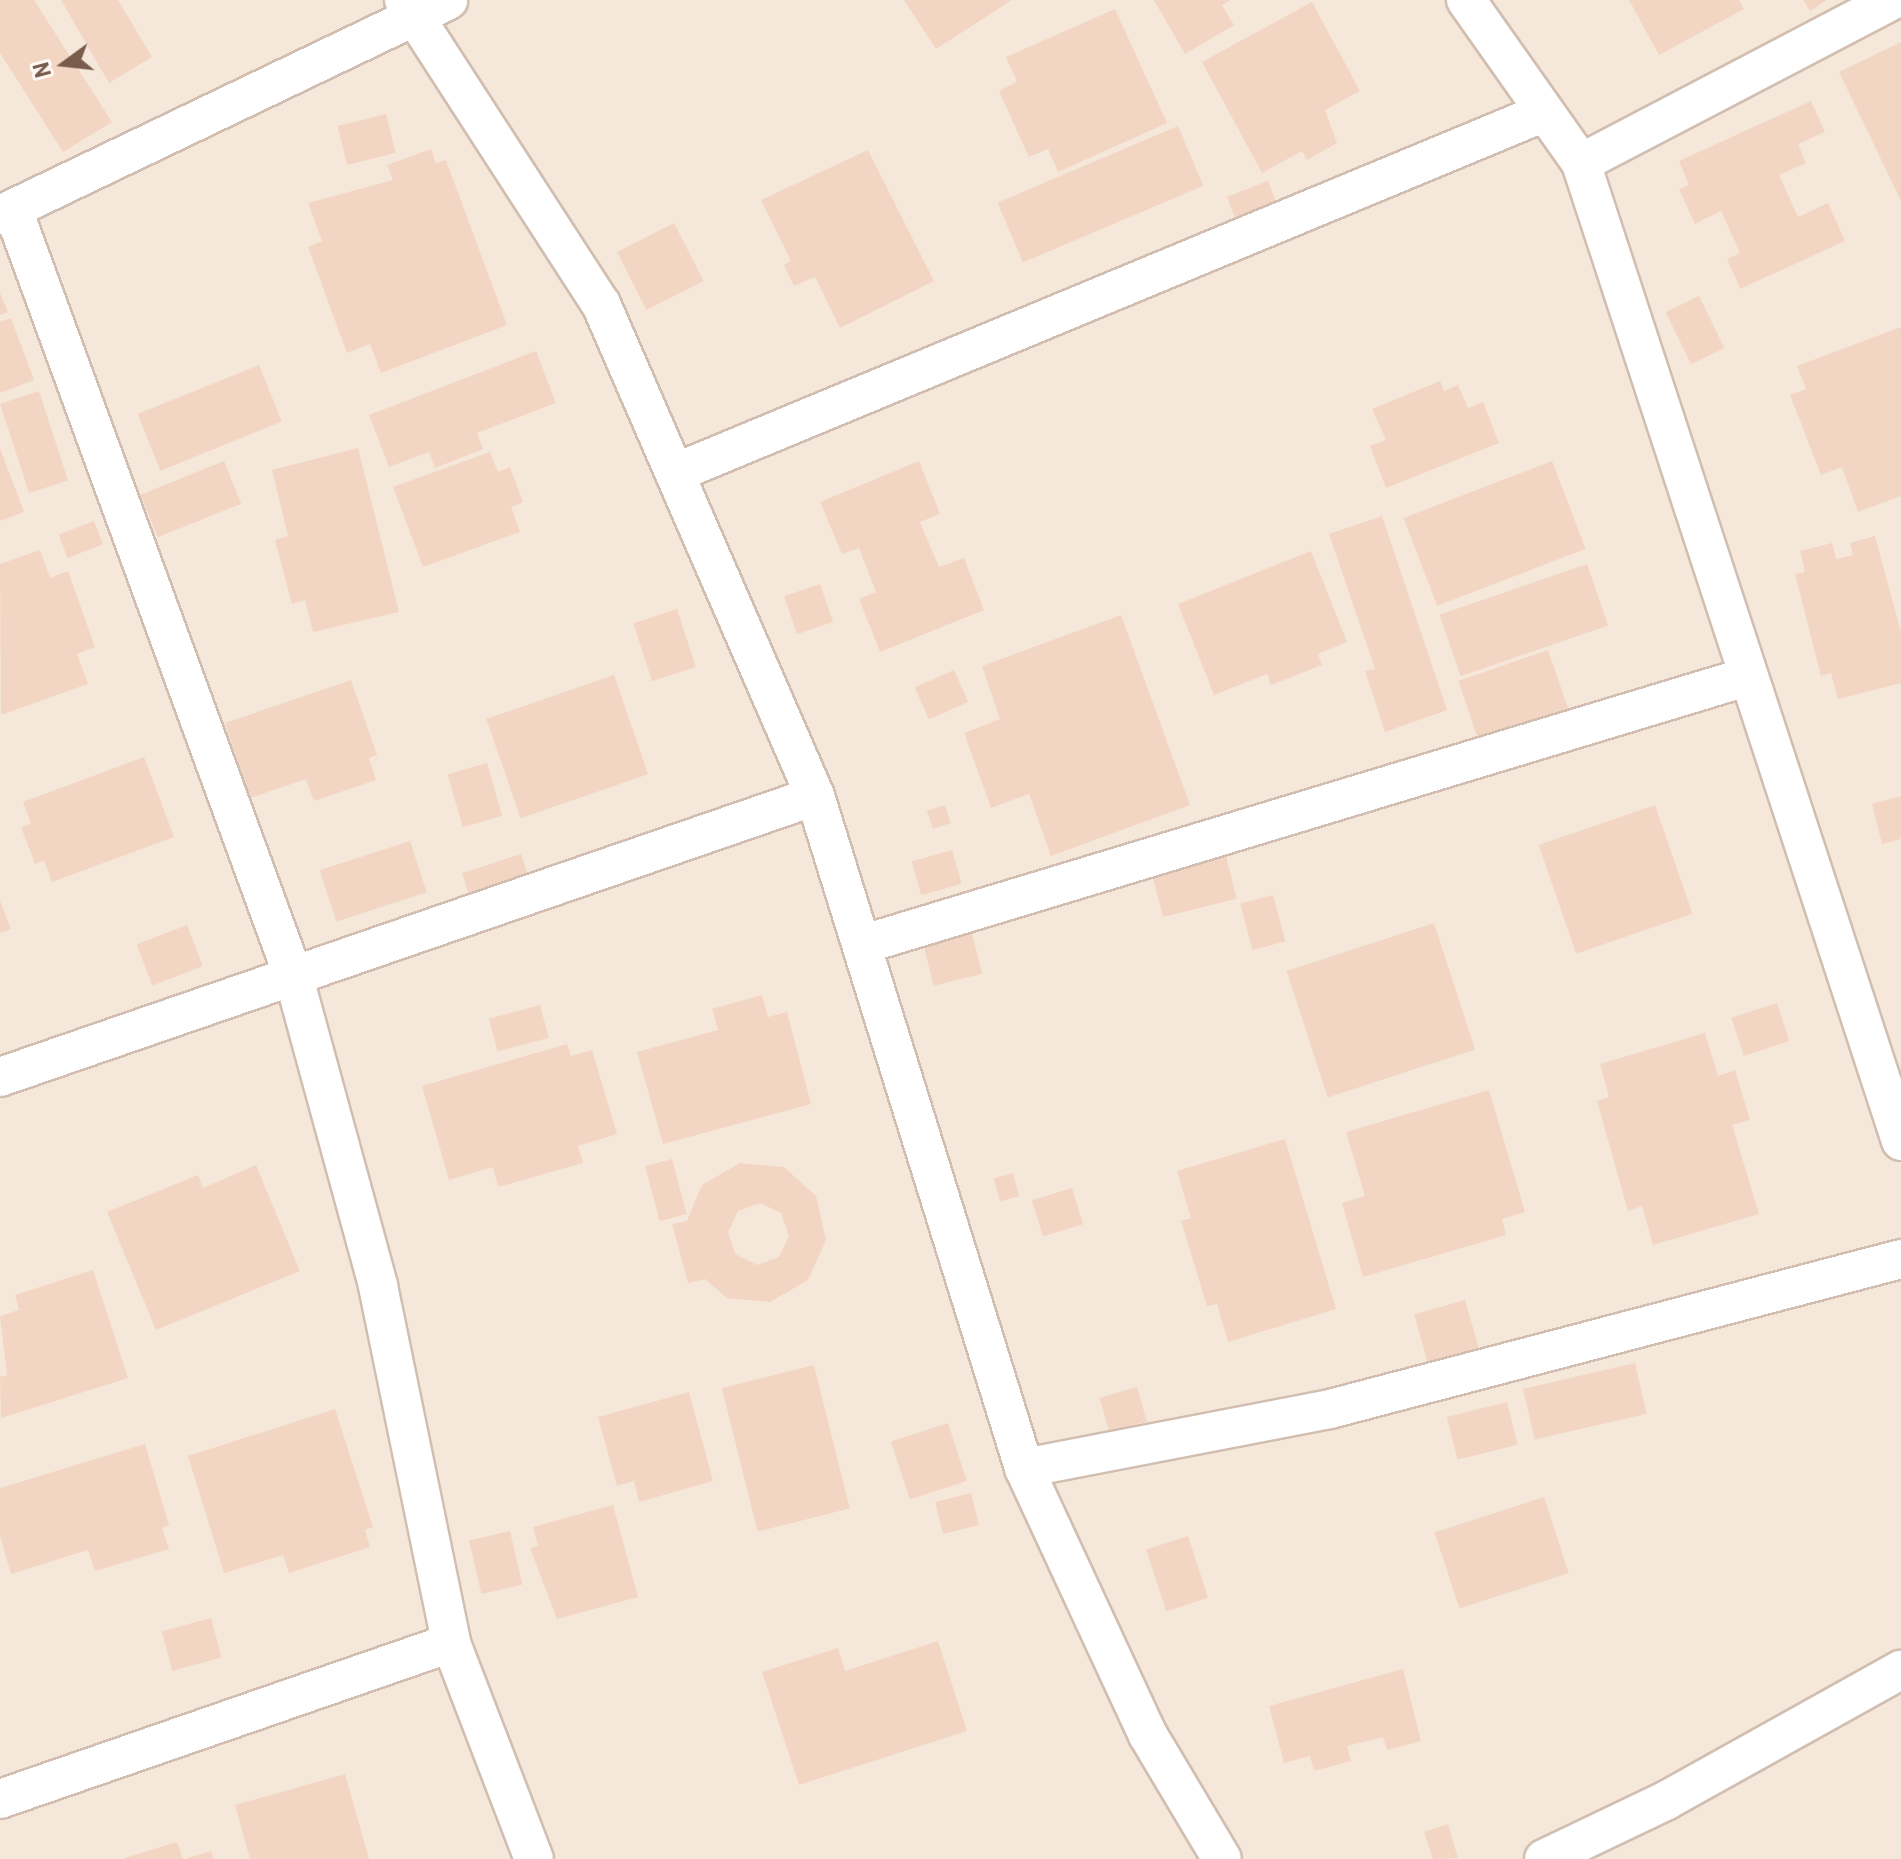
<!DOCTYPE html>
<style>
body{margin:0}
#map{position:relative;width:1901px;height:1859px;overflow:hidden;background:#fdf6ec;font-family:Barlow,sans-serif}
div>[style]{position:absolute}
.residential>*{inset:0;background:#f5e8da;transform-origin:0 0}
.building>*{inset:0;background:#f3d5c3;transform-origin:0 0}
.roads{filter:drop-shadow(2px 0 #d1beb0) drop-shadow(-2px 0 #d1beb0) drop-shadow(0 2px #d1beb0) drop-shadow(0 -2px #d1beb0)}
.minor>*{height:38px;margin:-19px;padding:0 19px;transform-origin:19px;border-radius:19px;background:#fff}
span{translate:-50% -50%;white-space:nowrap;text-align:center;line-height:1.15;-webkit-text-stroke:6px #fffaf3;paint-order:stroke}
.north{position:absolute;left:24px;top:24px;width:80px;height:80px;-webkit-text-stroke:6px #fffaf3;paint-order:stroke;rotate:255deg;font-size:22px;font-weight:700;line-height:32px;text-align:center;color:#7a5c4d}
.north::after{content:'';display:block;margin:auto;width:28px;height:36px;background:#7a5c4d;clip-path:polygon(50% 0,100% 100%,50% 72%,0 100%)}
</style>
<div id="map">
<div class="residential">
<div style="left:0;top:0;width:1901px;height:1859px"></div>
</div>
<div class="building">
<div style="clip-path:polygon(0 0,34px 0,112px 122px,63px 152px,0 53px)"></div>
<div style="clip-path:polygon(61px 0,118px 0,152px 57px,109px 83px)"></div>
<div style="clip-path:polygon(904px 0,1012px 0,936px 49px)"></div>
<div style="clip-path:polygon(1154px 0,1231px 0,1222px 5px,1234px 25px,1185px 54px)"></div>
<div style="clip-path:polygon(1629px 0,1739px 0,1744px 9px,1659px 55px)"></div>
<div style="clip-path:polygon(1803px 0,1827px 0,1810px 11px)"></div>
<div style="clip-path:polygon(1312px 2px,1360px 91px,1325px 110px,1337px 143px,1307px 160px,1302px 151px,1262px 173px,1202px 62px)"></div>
<div style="clip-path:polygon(1115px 9px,1167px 123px,1058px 172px,1048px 149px,1029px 157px,999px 91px,1017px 82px,1006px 57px)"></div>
<div style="clip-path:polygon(1901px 42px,1901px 201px,1839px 72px)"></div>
<div style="clip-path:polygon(1811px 101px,1825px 132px,1798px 144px,1806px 163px,1779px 175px,1798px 217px,1828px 203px,1845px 241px,1740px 289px,1727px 259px,1740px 253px,1721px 211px,1695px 224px,1679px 189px,1689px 185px,1679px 161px)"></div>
<div style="left:386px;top:114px;width:40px;height:50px;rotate:76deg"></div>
<div style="left:1178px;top:126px;width:65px;height:196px;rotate:67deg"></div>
<div style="clip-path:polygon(431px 149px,436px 163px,446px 160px,507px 325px,381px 373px,370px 344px,347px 353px,308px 247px,322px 241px,308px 203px,393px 180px,387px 165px)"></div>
<div style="clip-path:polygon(868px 150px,934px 281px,840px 328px,815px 277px,794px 286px,784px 265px,791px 261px,761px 200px)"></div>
<div style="left:1268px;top:181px;width:31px;height:44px;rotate:69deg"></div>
<div style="left:674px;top:223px;width:65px;height:64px;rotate:63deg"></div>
<div style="clip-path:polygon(0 293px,8px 312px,0 315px)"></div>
<div style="left:1699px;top:296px;width:58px;height:37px;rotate:64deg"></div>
<div style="clip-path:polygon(11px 318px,34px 380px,0 393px,0 322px)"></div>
<div style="clip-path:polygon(1901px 327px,1901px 496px,1858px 512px,1842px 467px,1821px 475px,1790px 395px,1806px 389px,1797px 366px)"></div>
<div style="clip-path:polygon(536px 351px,556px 403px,477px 433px,483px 449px,435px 468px,429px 452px,389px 467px,369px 415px)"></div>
<div style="left:259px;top:365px;width:61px;height:131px;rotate:68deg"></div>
<div style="clip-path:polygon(1440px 381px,1444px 391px,1458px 385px,1468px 408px,1483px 402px,1499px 443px,1386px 488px,1370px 446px,1386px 440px,1372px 409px)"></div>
<div style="left:39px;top:391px;width:94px;height:41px;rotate:72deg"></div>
<div style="clip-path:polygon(0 448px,24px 512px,0 521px)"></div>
<div style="clip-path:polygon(358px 448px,399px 612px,313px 632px,305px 600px,292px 604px,275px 540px,288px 536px,272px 470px)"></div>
<div style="clip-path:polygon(490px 452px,498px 472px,510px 467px,523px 502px,511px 507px,520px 532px,423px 567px,393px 487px)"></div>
<div style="left:224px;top:461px;width:46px;height:90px;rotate:68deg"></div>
<div style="clip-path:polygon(919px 461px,940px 514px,920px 522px,939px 567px,964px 558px,984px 610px,880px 652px,859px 599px,876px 592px,859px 548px,842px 554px,820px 502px)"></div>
<div style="left:1552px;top:461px;width:94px;height:159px;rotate:69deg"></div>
<div style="clip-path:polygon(1382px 516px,1447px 710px,1385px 732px,1365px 671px,1375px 669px,1329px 534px)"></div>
<div style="left:94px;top:521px;width:25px;height:38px;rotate:69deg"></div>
<div style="clip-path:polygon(1875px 536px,1901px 632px,1901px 683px,1838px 699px,1831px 673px,1821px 676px,1795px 574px,1805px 572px,1800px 551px,1832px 543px,1836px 559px,1853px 555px,1850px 543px)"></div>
<div style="clip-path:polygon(40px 550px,50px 578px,68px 571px,95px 647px,77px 654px,88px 684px,1px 715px,0 564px)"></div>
<div style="clip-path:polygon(1311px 551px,1347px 642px,1318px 654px,1322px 665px,1271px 685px,1267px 674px,1214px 695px,1178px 604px)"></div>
<div style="left:1587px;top:564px;width:65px;height:156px;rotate:71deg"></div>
<div style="left:820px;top:584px;width:40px;height:38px;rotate:71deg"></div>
<div style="left:677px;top:609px;width:61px;height:46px;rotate:72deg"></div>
<div style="clip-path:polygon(1121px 615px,1190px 805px,1051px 856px,1029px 794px,991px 808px,964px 733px,1000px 719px,982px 666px)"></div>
<div style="left:1548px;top:650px;width:68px;height:95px;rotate:71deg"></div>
<div style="left:954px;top:670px;width:35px;height:43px;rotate:66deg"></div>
<div style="left:614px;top:675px;width:105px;height:135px;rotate:71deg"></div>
<div style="clip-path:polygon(351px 680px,377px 755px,369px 758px,376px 780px,314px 801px,306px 779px,250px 798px,225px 723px)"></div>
<div style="clip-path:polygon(144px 757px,174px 837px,52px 882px,44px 861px,35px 864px,21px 827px,31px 824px,23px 802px)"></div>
<div style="left:487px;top:763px;width:55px;height:41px;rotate:74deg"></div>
<div style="clip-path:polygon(1901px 796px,1901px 839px,1882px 844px,1872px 804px)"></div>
<div style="left:945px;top:805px;width:19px;height:19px;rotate:72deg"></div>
<div style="left:1655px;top:805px;width:115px;height:123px;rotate:71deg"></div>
<div style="left:410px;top:841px;width:54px;height:95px;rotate:72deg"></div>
<div style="left:952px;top:850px;width:35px;height:42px;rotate:74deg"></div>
<div style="left:521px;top:854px;width:26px;height:62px;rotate:72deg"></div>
<div style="left:1226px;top:856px;width:44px;height:76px;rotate:76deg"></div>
<div style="left:1273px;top:895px;width:48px;height:34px;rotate:75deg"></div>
<div style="clip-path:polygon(0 901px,11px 929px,0 933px)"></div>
<div style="left:1434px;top:923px;width:133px;height:155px;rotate:72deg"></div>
<div style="left:187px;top:925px;width:44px;height:54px;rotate:69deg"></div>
<div style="left:971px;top:929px;width:46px;height:50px;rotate:76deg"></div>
<div style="clip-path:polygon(762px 995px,768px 1017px,787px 1012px,811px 1104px,663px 1144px,637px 1052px,718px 1030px,712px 1009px)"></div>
<div style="left:1777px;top:1003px;width:40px;height:48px;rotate:72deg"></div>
<div style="left:540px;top:1005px;width:34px;height:53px;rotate:75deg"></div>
<div style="clip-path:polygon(1705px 1033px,1718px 1076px,1735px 1070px,1750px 1120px,1732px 1125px,1759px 1214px,1653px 1245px,1642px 1206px,1628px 1211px,1597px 1101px,1609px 1097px,1600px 1064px)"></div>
<div style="clip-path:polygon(567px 1044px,571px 1056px,592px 1050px,617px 1134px,578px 1146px,583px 1163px,498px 1187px,493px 1167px,449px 1180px,422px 1086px)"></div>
<div style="clip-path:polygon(1489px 1090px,1525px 1212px,1502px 1219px,1506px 1235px,1363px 1277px,1342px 1203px,1365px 1196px,1346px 1132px)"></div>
<div style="clip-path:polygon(1285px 1139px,1336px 1309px,1228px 1342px,1217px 1304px,1207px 1306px,1181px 1221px,1191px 1218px,1177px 1171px)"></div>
<div style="left:672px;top:1159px;width:57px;height:28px;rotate:75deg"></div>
<div style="clip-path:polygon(evenodd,740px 1163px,784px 1167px,816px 1196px,826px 1240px,808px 1280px,770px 1302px,727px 1298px,705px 1279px,688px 1283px,672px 1224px,687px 1221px,702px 1185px,740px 1163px,760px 1203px,781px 1213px,789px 1236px,779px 1257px,757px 1265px,735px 1254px,728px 1232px,738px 1211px,760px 1203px)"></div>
<div style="clip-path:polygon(256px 1165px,300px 1271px,156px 1330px,107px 1212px,198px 1175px,203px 1188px)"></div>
<div style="left:1013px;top:1173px;width:24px;height:20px;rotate:75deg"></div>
<div style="left:1072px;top:1188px;width:38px;height:42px;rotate:73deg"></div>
<div style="clip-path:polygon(93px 1270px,128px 1378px,1px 1418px,0 1377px,7px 1375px,0 1316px,19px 1310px,15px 1295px)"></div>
<div style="left:1465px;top:1300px;width:56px;height:53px;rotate:74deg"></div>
<div style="left:1635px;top:1363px;width:52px;height:115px;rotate:77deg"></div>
<div style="left:814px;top:1365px;width:148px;height:95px;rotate:76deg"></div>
<div style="left:1137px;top:1387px;width:36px;height:39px;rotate:74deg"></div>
<div style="clip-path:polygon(689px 1392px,713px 1481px,639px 1502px,634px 1481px,617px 1486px,598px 1417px)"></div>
<div style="left:1507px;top:1402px;width:44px;height:62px;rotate:76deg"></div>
<div style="clip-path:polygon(335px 1409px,373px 1527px,365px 1530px,370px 1547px,289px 1573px,283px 1555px,224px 1573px,188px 1456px)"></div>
<div style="left:948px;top:1423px;width:61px;height:60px;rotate:72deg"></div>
<div style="clip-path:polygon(145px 1444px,169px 1525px,162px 1528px,169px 1549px,95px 1571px,88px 1550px,11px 1574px,0 1536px,0 1488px)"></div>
<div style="left:971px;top:1493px;width:33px;height:37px;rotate:76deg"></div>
<div style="left:1544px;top:1497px;width:80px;height:115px;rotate:72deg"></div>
<div style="clip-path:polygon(613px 1505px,638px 1597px,557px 1619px,530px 1548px,538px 1546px,533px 1527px)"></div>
<div style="left:510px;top:1531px;width:55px;height:42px;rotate:77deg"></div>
<div style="left:1188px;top:1536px;width:65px;height:44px;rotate:72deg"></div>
<div style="left:211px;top:1618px;width:41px;height:51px;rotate:75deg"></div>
<div style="clip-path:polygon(938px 1641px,967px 1731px,799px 1785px,762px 1672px,838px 1648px,845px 1671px)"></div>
<div style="clip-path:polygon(1403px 1669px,1421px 1741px,1387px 1750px,1383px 1737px,1347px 1746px,1351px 1761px,1314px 1771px,1310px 1756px,1284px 1763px,1269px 1706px)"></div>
<div style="clip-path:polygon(345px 1774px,369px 1859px,250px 1859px,235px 1805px)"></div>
<div style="clip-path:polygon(1448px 1824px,1458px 1858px,1433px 1859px,1424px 1832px)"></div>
<div style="clip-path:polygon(177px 1842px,183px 1859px,125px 1859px,125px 1858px)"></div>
<div style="clip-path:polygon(211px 1851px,213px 1859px,187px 1859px,187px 1858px)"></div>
</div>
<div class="roads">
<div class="minor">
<div style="left:404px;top:0;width:362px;rotate:57.1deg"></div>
<div style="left:601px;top:304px;width:537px;rotate:66.49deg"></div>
<div style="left:815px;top:796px;width:704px;rotate:72.72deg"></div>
<div style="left:1024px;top:1468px;width:294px;rotate:65.1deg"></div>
<div style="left:1148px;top:1735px;width:144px;rotate:59.2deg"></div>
<div style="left:1466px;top:0;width:199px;rotate:54.8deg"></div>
<div style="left:1581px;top:163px;width:1029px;rotate:71.88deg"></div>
<div style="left:1581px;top:163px;width:352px;rotate:-27.6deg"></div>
<div style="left:13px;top:210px;width:818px;rotate:69.9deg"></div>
<div style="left:294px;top:978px;width:319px;rotate:74.7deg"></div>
<div style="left:378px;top:1286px;width:364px;rotate:78.4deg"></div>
<div style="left:451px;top:1643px;width:231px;rotate:69deg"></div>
<div style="left:0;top:215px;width:497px;rotate:-25.6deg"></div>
<div style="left:675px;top:473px;width:937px;rotate:-22.54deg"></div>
<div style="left:864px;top:944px;width:922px;rotate:-16.84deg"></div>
<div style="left:0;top:1077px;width:862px;rotate:-19.02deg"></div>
<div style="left:1024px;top:1468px;width:312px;rotate:-10.9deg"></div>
<div style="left:1330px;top:1409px;width:590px;rotate:-14.72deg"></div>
<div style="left:0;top:1799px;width:477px;rotate:-19.1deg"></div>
<div style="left:1544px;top:1859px;width:136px;rotate:-25.6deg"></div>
<div style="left:1667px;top:1800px;width:268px;rotate:-29.1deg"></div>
</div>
</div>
<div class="north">N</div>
</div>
